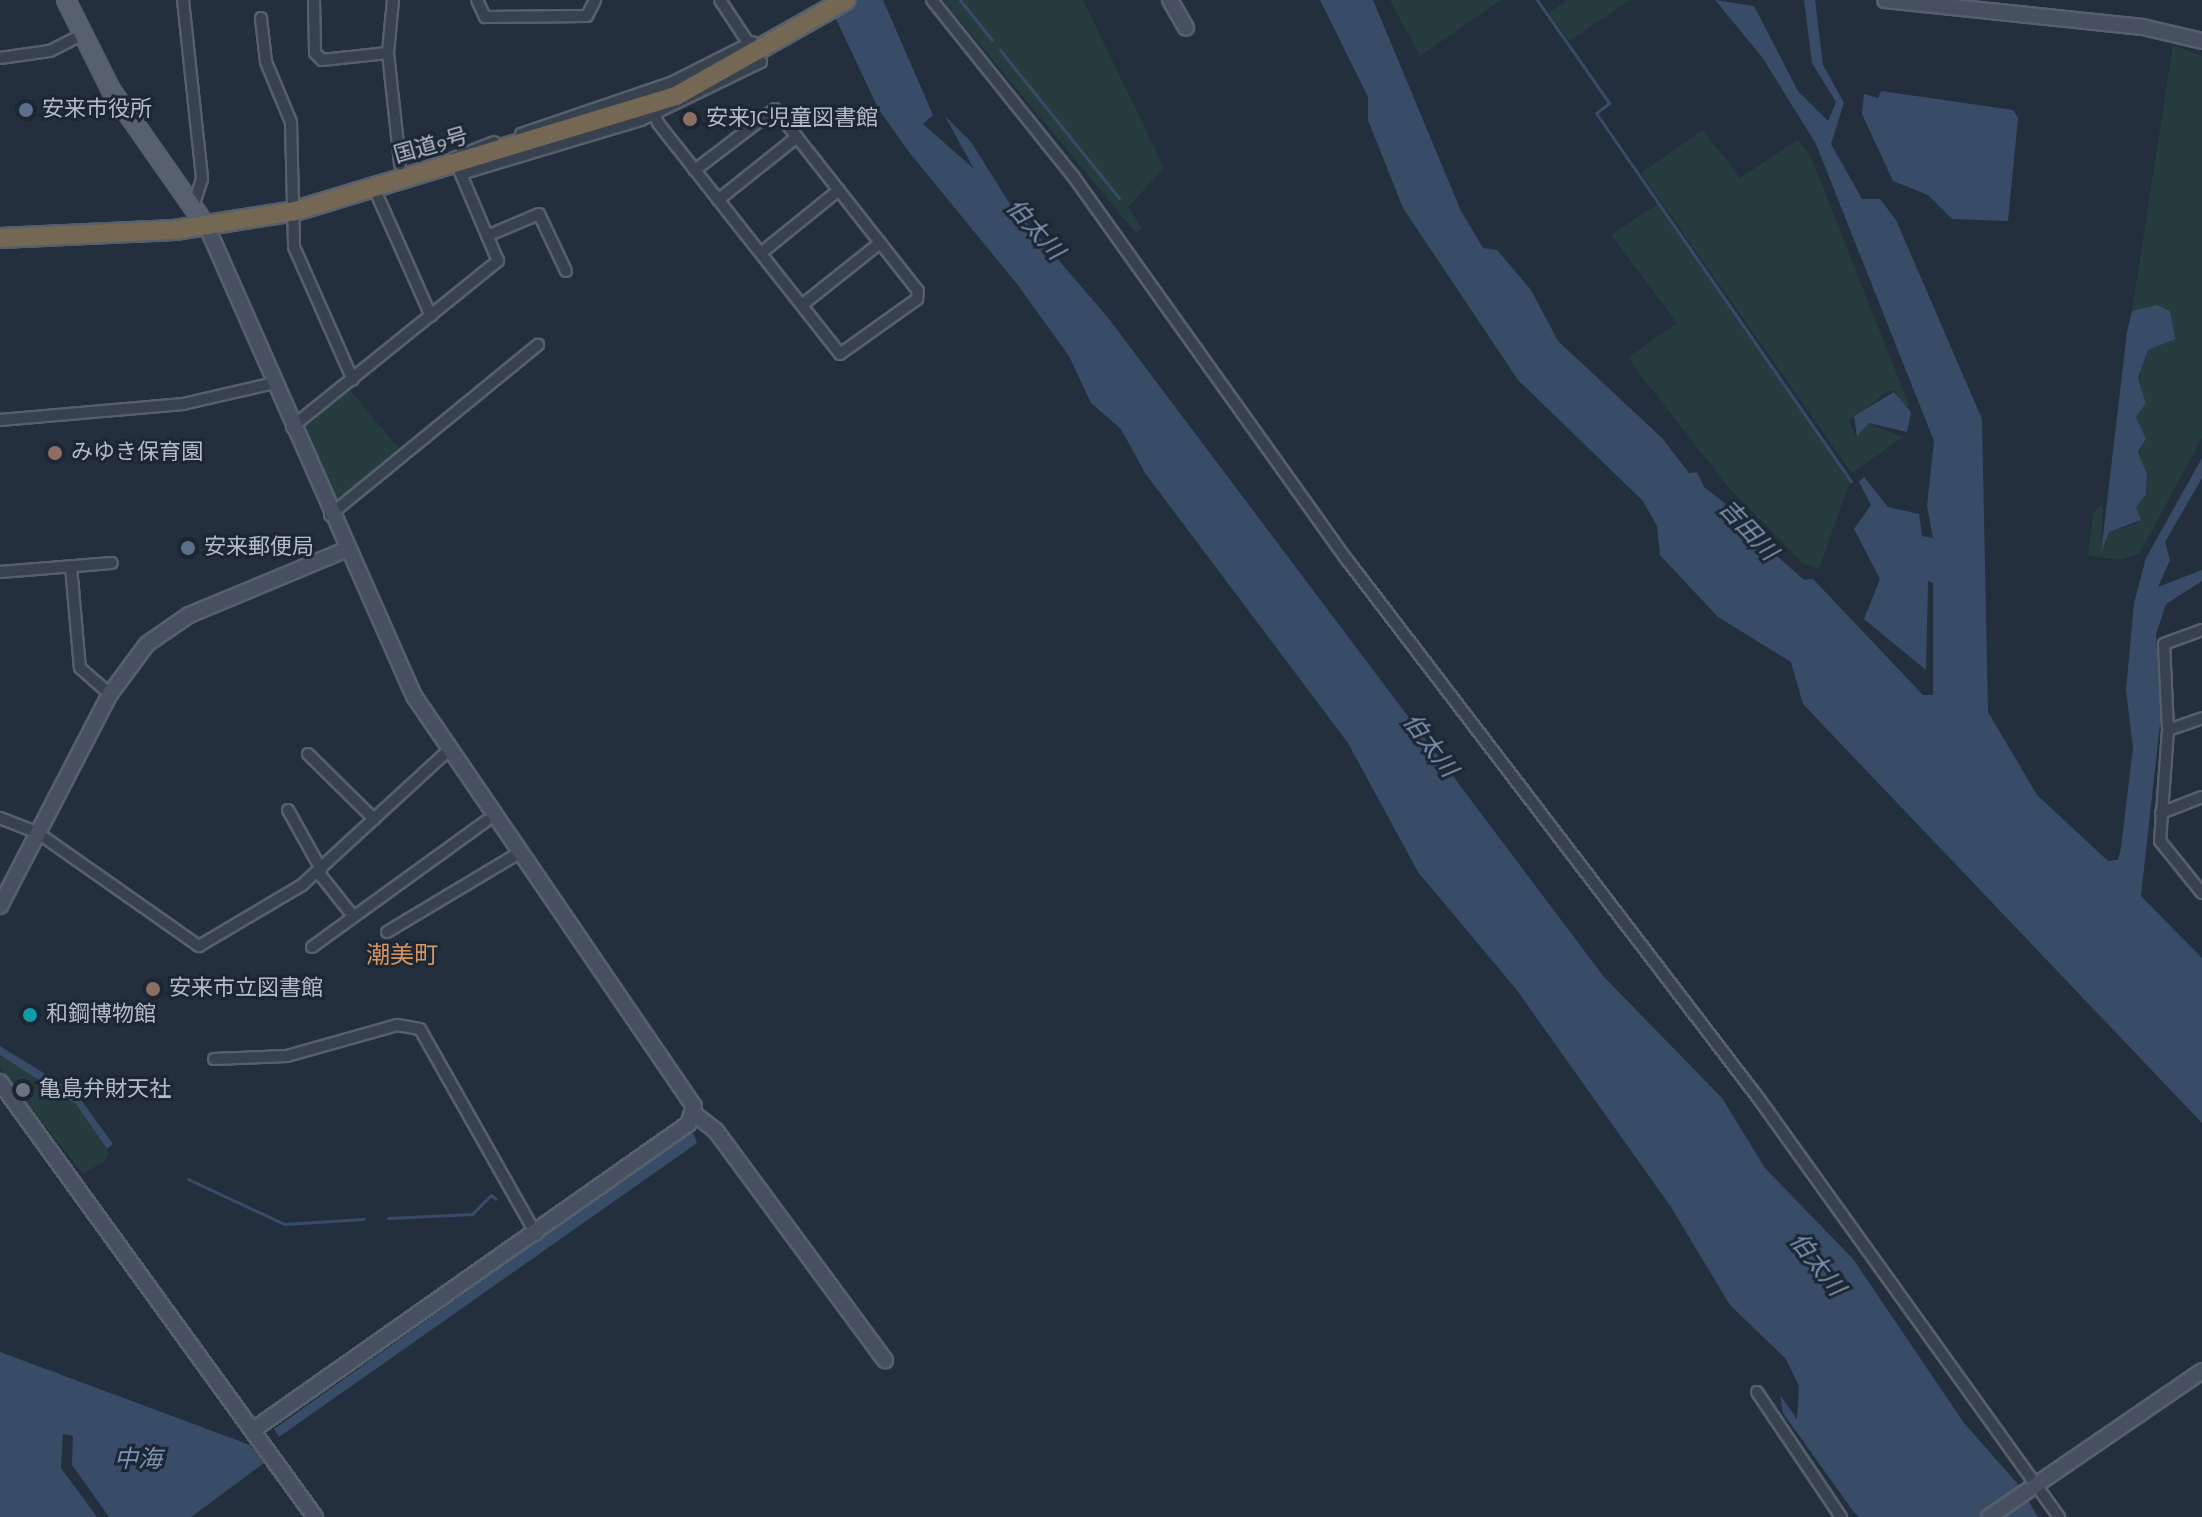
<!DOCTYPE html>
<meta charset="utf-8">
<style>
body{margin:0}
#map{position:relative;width:2202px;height:1517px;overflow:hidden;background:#242f3e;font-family:"Alegreya Sans","Noto Sans JP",sans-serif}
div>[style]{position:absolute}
.green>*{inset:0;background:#263c3f}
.water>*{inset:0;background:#394c67}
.stream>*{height:3px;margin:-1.5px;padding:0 1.5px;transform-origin:1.5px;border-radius:1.5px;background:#394c67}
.roads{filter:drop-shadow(2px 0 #565f6c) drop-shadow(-2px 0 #565f6c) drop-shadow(0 2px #565f6c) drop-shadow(0 -2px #565f6c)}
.street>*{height:10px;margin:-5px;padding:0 5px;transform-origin:5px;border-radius:5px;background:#38414e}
.secondary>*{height:14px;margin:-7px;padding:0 7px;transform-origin:7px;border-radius:7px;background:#465061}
.primary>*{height:16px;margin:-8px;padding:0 8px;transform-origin:8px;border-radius:8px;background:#56606e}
.highway>*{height:18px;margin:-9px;padding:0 9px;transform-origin:9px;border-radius:9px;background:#746855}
.dots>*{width:22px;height:22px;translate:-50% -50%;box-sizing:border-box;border:4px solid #1d2633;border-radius:50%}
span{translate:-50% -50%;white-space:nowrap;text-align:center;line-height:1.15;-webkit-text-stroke:6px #1d2633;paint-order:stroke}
.poi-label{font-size:22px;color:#b4bcc9}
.left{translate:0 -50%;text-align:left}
.street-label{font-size:22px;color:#b4bcc9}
.water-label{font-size:24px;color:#7c92b1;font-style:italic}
.neighbourhood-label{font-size:24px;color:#d59563}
</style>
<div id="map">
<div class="green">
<div style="clip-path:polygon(943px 0,1083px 0,1164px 168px,1128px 207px,1142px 228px,1136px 233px)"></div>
<div style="clip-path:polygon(1390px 0,1501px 0,1420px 56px)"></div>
<div style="clip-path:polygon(1566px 0,1630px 0,1569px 41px,1549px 13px)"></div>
<div style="clip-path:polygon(2173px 45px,2202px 56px,2202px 438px,2139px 554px,2119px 560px,2088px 555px,2093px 514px,2103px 502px,2101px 553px,2109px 532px,2139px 523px,2136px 507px,2147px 495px,2147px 474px,2139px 452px,2146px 439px,2136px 417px,2146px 403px,2139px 378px,2148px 350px,2175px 339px,2167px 308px,2132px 311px)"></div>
<div style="clip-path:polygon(1703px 130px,1740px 178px,1798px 140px,1810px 155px,1909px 405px,1905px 409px,1895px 391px,1886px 392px,1849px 421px,1856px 436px,1869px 424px,1903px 437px,1852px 473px,1641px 173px)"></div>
<div style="clip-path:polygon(1658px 204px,1850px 481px,1819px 569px,1803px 563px,1729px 488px,1632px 364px,1630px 356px,1677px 323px,1611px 235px)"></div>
<div style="clip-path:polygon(350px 390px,401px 451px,338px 502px,306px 426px)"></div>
<div style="clip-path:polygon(0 1055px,76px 1104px,109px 1153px,104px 1161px,83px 1174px,0 1068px)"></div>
</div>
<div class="water">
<div style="clip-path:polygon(827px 0,883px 0,933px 115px,923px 124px,974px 169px,945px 116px,971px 142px,1008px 201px,1109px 319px,1604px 977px,1722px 1098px,1765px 1168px,1853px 1259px,1964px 1423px,2022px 1489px,1985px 1517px,1859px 1517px,1853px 1511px,1783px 1413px,1780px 1395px,1797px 1419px,1799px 1386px,1786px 1359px,1730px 1305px,1671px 1207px,1516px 989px,1418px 872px,1348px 743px,1145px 473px,1121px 429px,1091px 403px,1069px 356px,1017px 284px,909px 152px,879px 110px)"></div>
<div style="clip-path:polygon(1320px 0,1373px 0,1461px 211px,1483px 248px,1497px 250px,1531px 290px,1558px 341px,1662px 438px,1689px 473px,1697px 472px,1704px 487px,1750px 523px,1760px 541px,1804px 580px,1813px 579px,1923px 695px,1933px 695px,1933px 583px,1928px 581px,1926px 670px,1864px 619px,1880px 579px,1854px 529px,1871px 505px,1859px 482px,1864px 477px,1888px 507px,1919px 514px,1922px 536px,1933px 538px,1927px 506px,1934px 441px,1816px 144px,1762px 57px,1715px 0,1754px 6px,1798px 91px,1828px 121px,1836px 102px,1812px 63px,1804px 0,1815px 0,1823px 65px,1844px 103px,1831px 144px,1862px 199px,1880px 199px,1896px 220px,1982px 419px,1988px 712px,2037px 795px,2108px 861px,2118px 860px,2121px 848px,2133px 748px,2126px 690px,2134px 603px,2146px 558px,2202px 458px,2202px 478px,2165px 542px,2170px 560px,2158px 587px,2202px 570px,2202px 581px,2166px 604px,2156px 634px,2161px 715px,2141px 896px,2202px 958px,2202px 1123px,1803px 704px,1791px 662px,1718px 617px,1660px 555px,1657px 526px,1643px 501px,1518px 380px,1403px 208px,1368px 120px,1368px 97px)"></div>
<div style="clip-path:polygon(1881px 91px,2013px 110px,2018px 118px,2008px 221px,1952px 219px,1928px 195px,1893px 181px,1862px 114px,1864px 94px,1878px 98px)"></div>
<div style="clip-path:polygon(2157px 305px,2170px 311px,2175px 339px,2148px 350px,2138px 378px,2146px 403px,2136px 417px,2146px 439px,2138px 452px,2147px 474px,2146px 495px,2136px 507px,2141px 520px,2109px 532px,2101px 553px,2127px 332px,2132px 311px)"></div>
<div style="clip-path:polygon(1894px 392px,1911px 412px,1907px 432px,1869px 423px,1857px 436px,1854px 416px)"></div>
<div style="clip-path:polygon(0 1046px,76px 1093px,113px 1144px,107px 1149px,76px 1104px,0 1055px)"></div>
<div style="clip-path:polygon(692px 1131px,697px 1143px,279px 1437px,274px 1429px)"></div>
<div style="clip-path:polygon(0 1352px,250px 1445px,264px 1463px,191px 1517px,109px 1517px,72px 1465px,73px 1436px,63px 1434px,61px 1468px,97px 1517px,0 1517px)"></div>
<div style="clip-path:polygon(2025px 1495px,2038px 1517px,1996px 1517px)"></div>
</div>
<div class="stream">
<div style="left:960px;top:0;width:51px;rotate:51.3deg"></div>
<div style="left:1537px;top:0;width:126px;rotate:55deg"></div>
<div style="left:1609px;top:103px;width:16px;rotate:142deg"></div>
<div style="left:1596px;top:113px;width:448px;rotate:55.3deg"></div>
<div style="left:1000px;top:50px;width:190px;rotate:51.2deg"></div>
<div style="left:188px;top:1179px;width:106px;rotate:25.1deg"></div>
<div style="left:284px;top:1224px;width:80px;rotate:-3.6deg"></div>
<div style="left:388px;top:1218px;width:84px;rotate:-2.7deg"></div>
<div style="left:472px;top:1214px;width:27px;rotate:-45deg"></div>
<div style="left:491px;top:1195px;width:6px;rotate:39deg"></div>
</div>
<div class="roads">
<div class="street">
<div style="left:183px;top:0;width:180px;rotate:83.9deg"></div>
<div style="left:202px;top:179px;width:25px;rotate:108deg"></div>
<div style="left:314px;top:0;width:53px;rotate:88.9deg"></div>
<div style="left:315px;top:53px;width:10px;rotate:45deg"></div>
<div style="left:322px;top:60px;width:66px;rotate:-6.1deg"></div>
<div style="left:393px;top:0;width:53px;rotate:95.4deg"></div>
<div style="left:388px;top:53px;width:112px;rotate:83.8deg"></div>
<div style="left:477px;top:0;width:19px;rotate:65deg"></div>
<div style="left:485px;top:17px;width:102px;rotate:-0.6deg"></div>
<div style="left:587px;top:16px;width:18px;rotate:-63deg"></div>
<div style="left:932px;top:0;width:226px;rotate:51.3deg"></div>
<div style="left:1073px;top:176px;width:473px;rotate:54.5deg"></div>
<div style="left:1348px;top:561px;width:677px;rotate:52.62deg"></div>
<div style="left:1759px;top:1099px;width:515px;rotate:54.33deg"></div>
<div style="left:261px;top:18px;width:44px;rotate:83.5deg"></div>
<div style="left:266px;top:62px;width:65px;rotate:67.4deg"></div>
<div style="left:291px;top:122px;width:125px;rotate:88.6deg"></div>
<div style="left:294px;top:247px;width:145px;rotate:66.1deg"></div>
<div style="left:0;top:58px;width:50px;rotate:-8deg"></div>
<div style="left:50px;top:51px;width:35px;rotate:-27deg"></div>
<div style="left:654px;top:113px;width:11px;rotate:68deg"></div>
<div style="left:658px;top:123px;width:31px;rotate:52deg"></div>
<div style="left:677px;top:147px;width:29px;rotate:52deg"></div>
<div style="left:695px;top:170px;width:71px;rotate:51.8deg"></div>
<div style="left:739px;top:226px;width:163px;rotate:51.7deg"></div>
<div style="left:840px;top:354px;width:95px;rotate:-35.5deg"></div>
<div style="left:917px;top:299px;width:8px;rotate:-83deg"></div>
<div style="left:918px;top:291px;width:231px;rotate:-128.2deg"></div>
<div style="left:775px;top:109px;width:101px;rotate:142.7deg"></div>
<div style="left:521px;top:134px;width:158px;rotate:-18.8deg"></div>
<div style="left:671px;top:83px;width:91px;rotate:-26.8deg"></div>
<div style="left:461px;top:174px;width:188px;rotate:-16.7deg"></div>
<div style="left:641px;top:120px;width:133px;rotate:-25.8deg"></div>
<div style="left:761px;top:62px;width:74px;rotate:-123.5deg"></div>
<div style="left:374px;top:188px;width:140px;rotate:66deg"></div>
<div style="left:718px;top:200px;width:101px;rotate:-38.6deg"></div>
<div style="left:487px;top:236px;width:56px;rotate:-22.9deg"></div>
<div style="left:539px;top:214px;width:63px;rotate:64.7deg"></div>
<div style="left:761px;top:253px;width:100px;rotate:-38.9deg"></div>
<div style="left:802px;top:305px;width:100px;rotate:-38.5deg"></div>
<div style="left:0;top:420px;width:184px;rotate:-5deg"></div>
<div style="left:183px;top:404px;width:93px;rotate:-13deg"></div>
<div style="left:292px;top:427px;width:265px;rotate:-38.9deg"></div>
<div style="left:498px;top:261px;width:112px;rotate:-113.1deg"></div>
<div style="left:454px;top:158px;width:43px;rotate:-21.8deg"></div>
<div style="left:330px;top:515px;width:269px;rotate:-39.3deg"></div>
<div style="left:71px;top:566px;width:102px;rotate:85deg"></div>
<div style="left:80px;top:668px;width:40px;rotate:41deg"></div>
<div style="left:0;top:572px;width:112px;rotate:-4.6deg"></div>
<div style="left:2202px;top:630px;width:40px;rotate:159.8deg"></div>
<div style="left:2164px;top:644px;width:86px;rotate:87.3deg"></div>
<div style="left:2168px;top:730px;width:111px;rotate:94.1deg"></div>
<div style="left:2160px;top:841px;width:67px;rotate:51.1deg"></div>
<div style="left:2168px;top:730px;width:36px;rotate:-19deg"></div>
<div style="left:308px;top:754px;width:93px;rotate:44.6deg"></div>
<div style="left:288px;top:810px;width:68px;rotate:60.8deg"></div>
<div style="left:2161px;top:813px;width:44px;rotate:-21.3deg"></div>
<div style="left:0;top:818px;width:41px;rotate:21.5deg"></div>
<div style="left:38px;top:833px;width:197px;rotate:35.1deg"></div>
<div style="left:199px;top:946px;width:120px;rotate:-30.6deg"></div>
<div style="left:302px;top:885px;width:200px;rotate:-42.6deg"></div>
<div style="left:318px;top:872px;width:56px;rotate:51.5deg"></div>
<div style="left:387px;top:932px;width:154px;rotate:-30.9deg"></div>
<div style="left:312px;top:947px;width:215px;rotate:-35.9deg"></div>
<div style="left:214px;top:1059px;width:73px;rotate:-2.4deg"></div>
<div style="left:287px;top:1056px;width:114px;rotate:-15.7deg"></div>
<div style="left:397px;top:1025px;width:23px;rotate:10deg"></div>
<div style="left:420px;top:1029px;width:236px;rotate:60.5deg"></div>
<div style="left:1757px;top:1392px;width:151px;rotate:56.1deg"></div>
</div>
<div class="secondary">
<div style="left:1170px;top:0;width:32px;rotate:60deg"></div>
<div style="left:1885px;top:0;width:259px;rotate:6deg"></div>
<div style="left:2143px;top:27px;width:61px;rotate:13.3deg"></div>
<div style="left:207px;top:227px;width:513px;rotate:66.19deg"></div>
<div style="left:414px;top:696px;width:496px;rotate:55.7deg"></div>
<div style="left:694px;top:1106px;width:19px;rotate:108deg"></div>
<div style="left:688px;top:1124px;width:532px;rotate:144.88deg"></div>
<div style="left:0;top:906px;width:239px;rotate:-62.6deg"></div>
<div style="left:110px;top:694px;width:62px;rotate:-53.5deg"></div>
<div style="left:147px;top:644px;width:51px;rotate:-34.6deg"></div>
<div style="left:189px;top:615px;width:169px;rotate:-22.6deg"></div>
<div style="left:0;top:1082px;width:537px;rotate:54.09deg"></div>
<div style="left:693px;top:1113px;width:29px;rotate:38deg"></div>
<div style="left:716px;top:1131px;width:285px;rotate:53.6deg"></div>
<div style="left:1989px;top:1517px;width:258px;rotate:-34.4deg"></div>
</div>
<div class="primary">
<div style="left:66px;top:0;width:101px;rotate:63.4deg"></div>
<div style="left:111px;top:90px;width:167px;rotate:55deg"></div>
</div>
<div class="highway">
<div style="left:0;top:238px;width:175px;rotate:-2.6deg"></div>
<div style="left:175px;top:230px;width:121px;rotate:-9deg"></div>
<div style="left:295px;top:211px;width:398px;rotate:-16.8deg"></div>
<div style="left:676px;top:96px;width:195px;rotate:-29.5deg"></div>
</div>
</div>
<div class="dots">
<div style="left:26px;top:110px;background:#5c6f8a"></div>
<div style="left:690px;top:119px;background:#8d6e63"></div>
<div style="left:55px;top:453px;background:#8d6e63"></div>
<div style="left:188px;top:548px;background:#5c6f8a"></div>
<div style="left:153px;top:989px;background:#8d6e63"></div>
<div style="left:30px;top:1015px;background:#0f9aa8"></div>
<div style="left:23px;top:1090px;background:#6b7280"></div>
</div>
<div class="poi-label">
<span class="left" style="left:42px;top:110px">安来市役所</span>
<span class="left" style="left:706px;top:119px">安来JC児童図書館</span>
<span class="left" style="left:71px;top:453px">みゆき保育園</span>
<span class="left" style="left:204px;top:548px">安来郵便局</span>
<span class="left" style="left:169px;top:989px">安来市立図書館</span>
<span class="left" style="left:46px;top:1015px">和鋼博物館</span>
<span class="left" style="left:39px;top:1090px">亀島弁財天社</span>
</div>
<div class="street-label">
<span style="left:431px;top:146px;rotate:-16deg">国道9号</span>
</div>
<div class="water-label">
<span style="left:1034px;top:230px;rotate:48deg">伯太川</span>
<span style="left:1747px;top:531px;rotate:47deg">吉田川</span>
<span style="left:1429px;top:746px;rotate:53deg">伯太川</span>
<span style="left:1816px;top:1265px;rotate:52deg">伯太川</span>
<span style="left:138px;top:1461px">中海</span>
</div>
<div class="neighbourhood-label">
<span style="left:402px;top:957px">潮美町</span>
</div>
</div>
